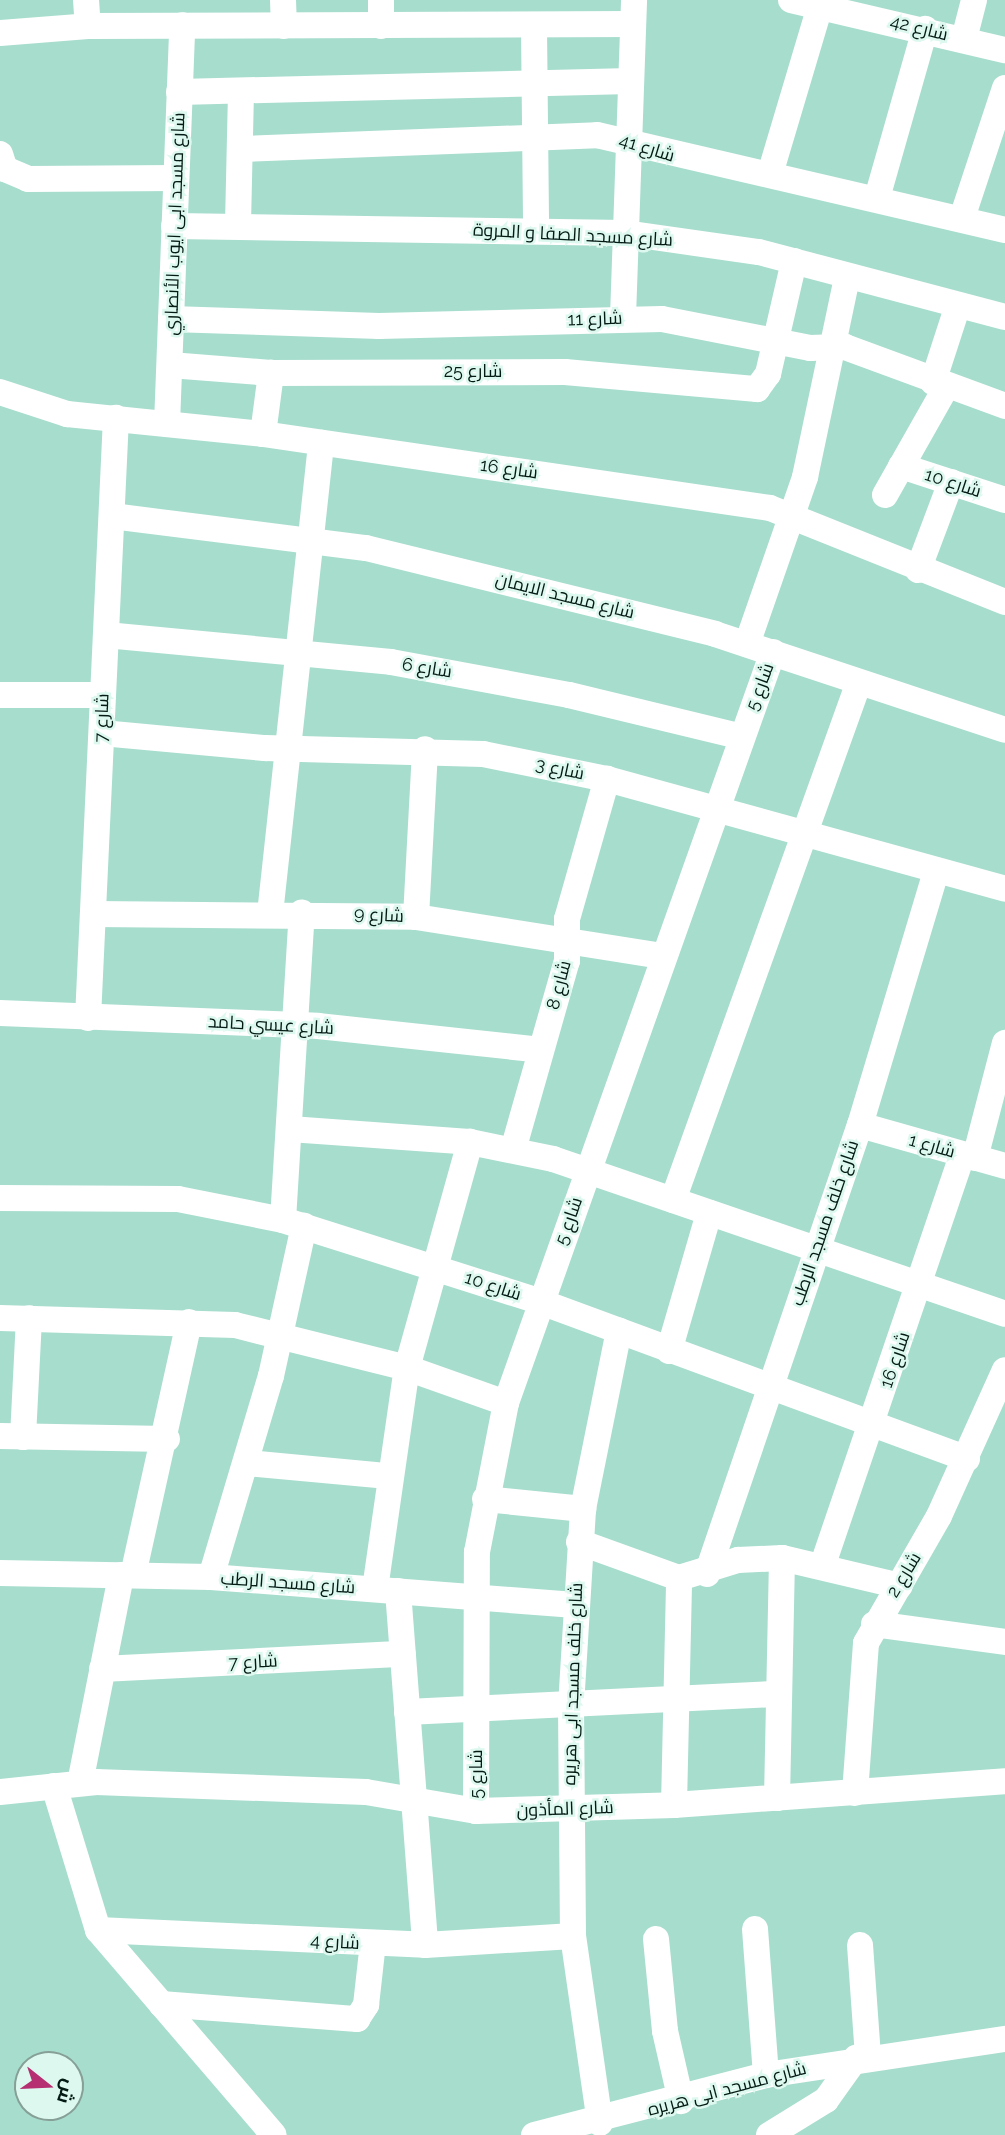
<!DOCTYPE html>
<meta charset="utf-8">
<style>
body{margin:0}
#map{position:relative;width:1005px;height:2135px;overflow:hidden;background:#a7ddcd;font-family:Raleway,Cairo,sans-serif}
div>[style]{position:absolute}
.minor>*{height:26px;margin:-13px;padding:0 13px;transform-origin:13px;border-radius:13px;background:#fff}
span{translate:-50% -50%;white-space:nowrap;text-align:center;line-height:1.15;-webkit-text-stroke:5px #ddf8ef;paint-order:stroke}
.street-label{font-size:18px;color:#041a14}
.north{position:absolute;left:14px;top:2051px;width:70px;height:70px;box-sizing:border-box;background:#ddf8ef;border:2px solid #869f97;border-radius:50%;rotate:108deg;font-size:19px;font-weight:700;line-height:28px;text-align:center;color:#041a14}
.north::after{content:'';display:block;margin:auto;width:24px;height:32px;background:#b62f72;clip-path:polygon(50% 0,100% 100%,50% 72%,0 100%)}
</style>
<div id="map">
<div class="minor">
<div style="left:86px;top:0;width:26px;rotate:86deg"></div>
<div style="left:283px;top:0;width:26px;rotate:88deg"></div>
<div style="left:381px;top:0;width:26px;rotate:90deg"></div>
<div style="left:791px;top:0;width:220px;rotate:13.2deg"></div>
<div style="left:534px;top:28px;width:203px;rotate:89.4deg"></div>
<div style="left:0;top:33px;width:88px;rotate:-4.5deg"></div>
<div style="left:88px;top:26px;width:545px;rotate:-0.21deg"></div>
<div style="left:964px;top:39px;width:40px;rotate:-75.6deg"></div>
<div style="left:179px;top:92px;width:452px;rotate:-1.4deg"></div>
<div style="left:240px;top:149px;width:357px;rotate:-2.2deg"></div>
<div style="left:597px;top:135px;width:419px;rotate:13.1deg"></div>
<div style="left:0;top:154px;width:16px;rotate:72deg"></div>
<div style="left:5px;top:169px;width:25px;rotate:23deg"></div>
<div style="left:28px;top:179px;width:148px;rotate:-0.4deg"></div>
<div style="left:770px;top:174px;width:182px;rotate:-73.4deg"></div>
<div style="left:877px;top:198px;width:176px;rotate:-74.1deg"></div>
<div style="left:962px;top:218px;width:137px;rotate:-71.7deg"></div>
<div style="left:238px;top:224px;width:132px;rotate:-88.7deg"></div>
<div style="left:174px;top:226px;width:451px;rotate:0.9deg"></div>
<div style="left:625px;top:233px;width:135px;rotate:8.1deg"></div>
<div style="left:759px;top:252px;width:254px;rotate:14.8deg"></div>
<div style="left:623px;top:317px;width:317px;rotate:-88deg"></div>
<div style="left:171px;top:319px;width:208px;rotate:1.9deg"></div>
<div style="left:379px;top:326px;width:283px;rotate:-1.4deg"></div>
<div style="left:662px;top:319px;width:151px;rotate:11.1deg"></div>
<div style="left:810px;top:348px;width:35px;rotate:-2deg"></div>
<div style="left:845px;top:347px;width:171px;rotate:20.2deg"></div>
<div style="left:170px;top:365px;width:101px;rotate:4.5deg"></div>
<div style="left:271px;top:373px;width:294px;rotate:-0.2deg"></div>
<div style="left:565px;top:372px;width:193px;rotate:5.1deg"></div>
<div style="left:757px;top:389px;width:19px;rotate:-54deg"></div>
<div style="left:768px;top:374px;width:116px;rotate:-77deg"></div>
<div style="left:933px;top:382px;width:78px;rotate:-72deg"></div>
<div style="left:0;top:392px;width:71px;rotate:18.2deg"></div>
<div style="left:67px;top:414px;width:197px;rotate:5.8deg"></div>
<div style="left:263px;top:434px;width:512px;rotate:8.3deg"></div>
<div style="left:770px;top:508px;width:253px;rotate:21.8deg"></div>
<div style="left:167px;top:424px;width:399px;rotate:-87.8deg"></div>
<div style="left:263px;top:434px;width:62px;rotate:-82.5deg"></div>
<div style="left:901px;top:466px;width:109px;rotate:18.1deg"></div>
<div style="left:885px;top:495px;width:124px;rotate:-60.5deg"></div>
<div style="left:112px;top:516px;width:256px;rotate:7.2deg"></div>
<div style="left:366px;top:548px;width:359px;rotate:13.8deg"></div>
<div style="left:715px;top:634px;width:305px;rotate:18.3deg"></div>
<div style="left:918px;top:570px;width:94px;rotate:-69.4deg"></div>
<div style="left:106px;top:635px;width:286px;rotate:5.4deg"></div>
<div style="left:391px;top:662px;width:181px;rotate:10.5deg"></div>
<div style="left:569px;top:695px;width:178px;rotate:13.6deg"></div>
<div style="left:747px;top:644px;width:177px;rotate:-70.8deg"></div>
<div style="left:805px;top:477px;width:203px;rotate:-78.1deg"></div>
<div style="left:0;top:695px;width:103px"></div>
<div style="left:102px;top:733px;width:164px;rotate:5.3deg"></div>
<div style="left:265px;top:748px;width:218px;rotate:1.6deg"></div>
<div style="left:483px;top:754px;width:126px;rotate:11.4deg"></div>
<div style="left:607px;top:779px;width:413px;rotate:15.4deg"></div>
<div style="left:94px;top:914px;width:322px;rotate:0.5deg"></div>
<div style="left:416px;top:917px;width:248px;rotate:9deg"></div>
<div style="left:270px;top:914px;width:474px;rotate:-83.8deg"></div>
<div style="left:416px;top:917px;width:168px;rotate:-86.9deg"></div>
<div style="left:0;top:1013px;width:318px;rotate:2.3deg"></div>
<div style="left:318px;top:1026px;width:224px;rotate:6.1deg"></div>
<div style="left:88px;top:1018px;width:601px;rotate:-87.33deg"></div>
<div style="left:860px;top:1125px;width:151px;rotate:15.8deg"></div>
<div style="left:290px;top:1129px;width:180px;rotate:4.1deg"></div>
<div style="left:470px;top:1142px;width:85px;rotate:11.6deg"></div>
<div style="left:553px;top:1159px;width:478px;rotate:18.9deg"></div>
<div style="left:513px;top:1150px;width:197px;rotate:-74.1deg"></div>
<div style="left:567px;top:961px;width:42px;rotate:-90deg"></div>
<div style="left:567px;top:919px;width:146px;rotate:-74.1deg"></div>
<div style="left:975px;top:1158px;width:119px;rotate:-75.4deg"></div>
<div style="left:0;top:1198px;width:178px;rotate:0.3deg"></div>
<div style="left:178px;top:1199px;width:107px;rotate:11.3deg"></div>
<div style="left:283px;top:1220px;width:271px;rotate:17.6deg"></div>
<div style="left:541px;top:1302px;width:454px;rotate:20.2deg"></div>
<div style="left:673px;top:1200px;width:550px;rotate:-70.25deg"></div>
<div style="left:283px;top:1220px;width:308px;rotate:-86.5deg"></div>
<div style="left:0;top:1318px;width:235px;rotate:1.7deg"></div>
<div style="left:235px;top:1325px;width:177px;rotate:14deg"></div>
<div style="left:407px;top:1368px;width:105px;rotate:19.5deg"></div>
<div style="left:669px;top:1351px;width:144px;rotate:-73.8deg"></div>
<div style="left:0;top:1436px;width:167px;rotate:1deg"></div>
<div style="left:23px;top:1437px;width:119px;rotate:-87.1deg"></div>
<div style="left:247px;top:1463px;width:142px;rotate:5.3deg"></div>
<div style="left:485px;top:1499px;width:99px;rotate:5.8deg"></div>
<div style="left:579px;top:1542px;width:106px;rotate:19.8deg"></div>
<div style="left:679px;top:1578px;width:62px;rotate:-17deg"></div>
<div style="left:738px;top:1560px;width:44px;rotate:-2.6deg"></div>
<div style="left:782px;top:1558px;width:121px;rotate:13.3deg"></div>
<div style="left:823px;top:1564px;width:432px;rotate:-71.2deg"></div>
<div style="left:0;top:1573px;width:211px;rotate:1.1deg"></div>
<div style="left:211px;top:1577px;width:365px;rotate:4.4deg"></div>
<div style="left:707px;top:1574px;width:474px;rotate:-71.2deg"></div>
<div style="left:860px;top:1125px;width:265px;rotate:-73.3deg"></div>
<div style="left:133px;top:1575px;width:259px;rotate:-77.5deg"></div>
<div style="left:211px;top:1577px;width:210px;rotate:-73.4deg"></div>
<div style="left:271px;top:1376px;width:154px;rotate:-77.6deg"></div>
<div style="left:375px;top:1589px;width:223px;rotate:-81.8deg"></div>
<div style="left:407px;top:1368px;width:235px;rotate:-74.4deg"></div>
<div style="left:398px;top:1591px;width:355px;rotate:85.6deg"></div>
<div style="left:874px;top:1624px;width:132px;rotate:7.8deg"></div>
<div style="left:102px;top:1669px;width:301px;rotate:-2.9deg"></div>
<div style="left:407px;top:1712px;width:369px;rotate:-2.8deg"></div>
<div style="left:80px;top:1783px;width:212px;rotate:-78.8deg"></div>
<div style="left:54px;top:1786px;width:151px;rotate:73deg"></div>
<div style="left:98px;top:1930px;width:270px;rotate:49.4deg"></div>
<div style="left:0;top:1792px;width:97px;rotate:-5.9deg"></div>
<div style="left:96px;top:1782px;width:270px;rotate:2.1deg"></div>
<div style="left:366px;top:1792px;width:112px;rotate:9.8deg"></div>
<div style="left:476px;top:1811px;width:198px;rotate:-1.7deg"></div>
<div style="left:674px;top:1805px;width:332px;rotate:-4.1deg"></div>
<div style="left:855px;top:1793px;width:150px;rotate:-85.8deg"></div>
<div style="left:866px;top:1643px;width:146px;rotate:-60.1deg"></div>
<div style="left:939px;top:1516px;width:160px;rotate:-65.7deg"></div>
<div style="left:777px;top:1798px;width:240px;rotate:-88.8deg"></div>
<div style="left:674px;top:1805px;width:227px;rotate:-88.7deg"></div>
<div style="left:476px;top:1811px;width:259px;rotate:-89.8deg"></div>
<div style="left:477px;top:1552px;width:152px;rotate:-79deg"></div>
<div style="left:506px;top:1403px;width:797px;rotate:-70.43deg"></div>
<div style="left:755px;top:1929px;width:146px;rotate:85.7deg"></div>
<div style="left:98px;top:1930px;width:327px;rotate:2.6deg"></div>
<div style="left:425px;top:1945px;width:148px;rotate:-3.5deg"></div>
<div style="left:656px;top:1939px;width:92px;rotate:84.4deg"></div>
<div style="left:665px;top:2031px;width:72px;rotate:77.1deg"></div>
<div style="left:860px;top:1945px;width:111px;rotate:85.9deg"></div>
<div style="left:161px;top:2004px;width:197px;rotate:4.4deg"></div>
<div style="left:357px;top:2019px;width:17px;rotate:-57deg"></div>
<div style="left:366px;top:2005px;width:62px;rotate:-83.6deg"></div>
<div style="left:600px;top:2123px;width:189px;rotate:-98.2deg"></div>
<div style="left:573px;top:1936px;width:230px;rotate:-90.5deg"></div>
<div style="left:571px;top:1706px;width:197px;rotate:-86.5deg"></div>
<div style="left:583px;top:1509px;width:182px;rotate:-78.6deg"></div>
<div style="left:534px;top:2135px;width:240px;rotate:-14.5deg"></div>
<div style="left:766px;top:2075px;width:242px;rotate:-8.6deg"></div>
<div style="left:769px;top:2135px;width:67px;rotate:-31.6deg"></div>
<div style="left:826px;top:2100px;width:52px;rotate:-54.5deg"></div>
</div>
<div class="street-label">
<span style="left:919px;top:28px;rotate:14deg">شارع 42</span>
<span style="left:647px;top:148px;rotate:17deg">شارع 41</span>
<span style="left:175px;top:224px;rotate:-88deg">شارع مسجد ابى ايوب الأنصاري</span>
<span style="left:573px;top:235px;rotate:3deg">شارع مسجد الصفا و المروة</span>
<span style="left:595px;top:319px;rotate:-2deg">شارع 11</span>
<span style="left:473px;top:371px">شارع 25</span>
<span style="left:509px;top:469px;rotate:8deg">شارع 16</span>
<span style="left:953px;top:483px;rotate:18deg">شارع 10</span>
<span style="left:565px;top:596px;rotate:14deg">شارع مسجد الايمان</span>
<span style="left:427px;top:668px;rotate:9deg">شارع 6</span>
<span style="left:760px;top:687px;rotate:-70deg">شارع 5</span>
<span style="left:102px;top:718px;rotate:-88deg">شارع 7</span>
<span style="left:560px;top:769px;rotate:12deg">شارع 3</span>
<span style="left:379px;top:915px;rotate:3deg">شارع 9</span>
<span style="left:559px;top:985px;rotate:-75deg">شارع 8</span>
<span style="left:271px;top:1025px;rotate:3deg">شارع عيسي حامد</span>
<span style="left:932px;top:1146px;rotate:16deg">شارع 1</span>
<span style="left:569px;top:1221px;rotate:-71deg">شارع 5</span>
<span style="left:825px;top:1223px;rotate:-71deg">شارع خلف مسجد الرطب</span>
<span style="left:493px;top:1286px;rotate:18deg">شارع 10</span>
<span style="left:895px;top:1360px;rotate:-71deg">شارع 16</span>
<span style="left:904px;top:1575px;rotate:-59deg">شارع 2</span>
<span style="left:288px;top:1583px;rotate:4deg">شارع مسجد الرطب</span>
<span style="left:253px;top:1662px;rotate:-3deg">شارع 7</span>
<span style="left:573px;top:1684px;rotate:-88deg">شارع خلف مسجد ابى هريره</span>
<span style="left:476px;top:1774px;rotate:-90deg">شارع 5</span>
<span style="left:565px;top:1809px;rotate:-2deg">شارع المأذون</span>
<span style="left:335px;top:1942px;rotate:3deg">شارع 4</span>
<span style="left:727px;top:2089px;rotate:-15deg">شارع مسجد ابى هريره</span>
</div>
<div class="north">ش</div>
</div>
